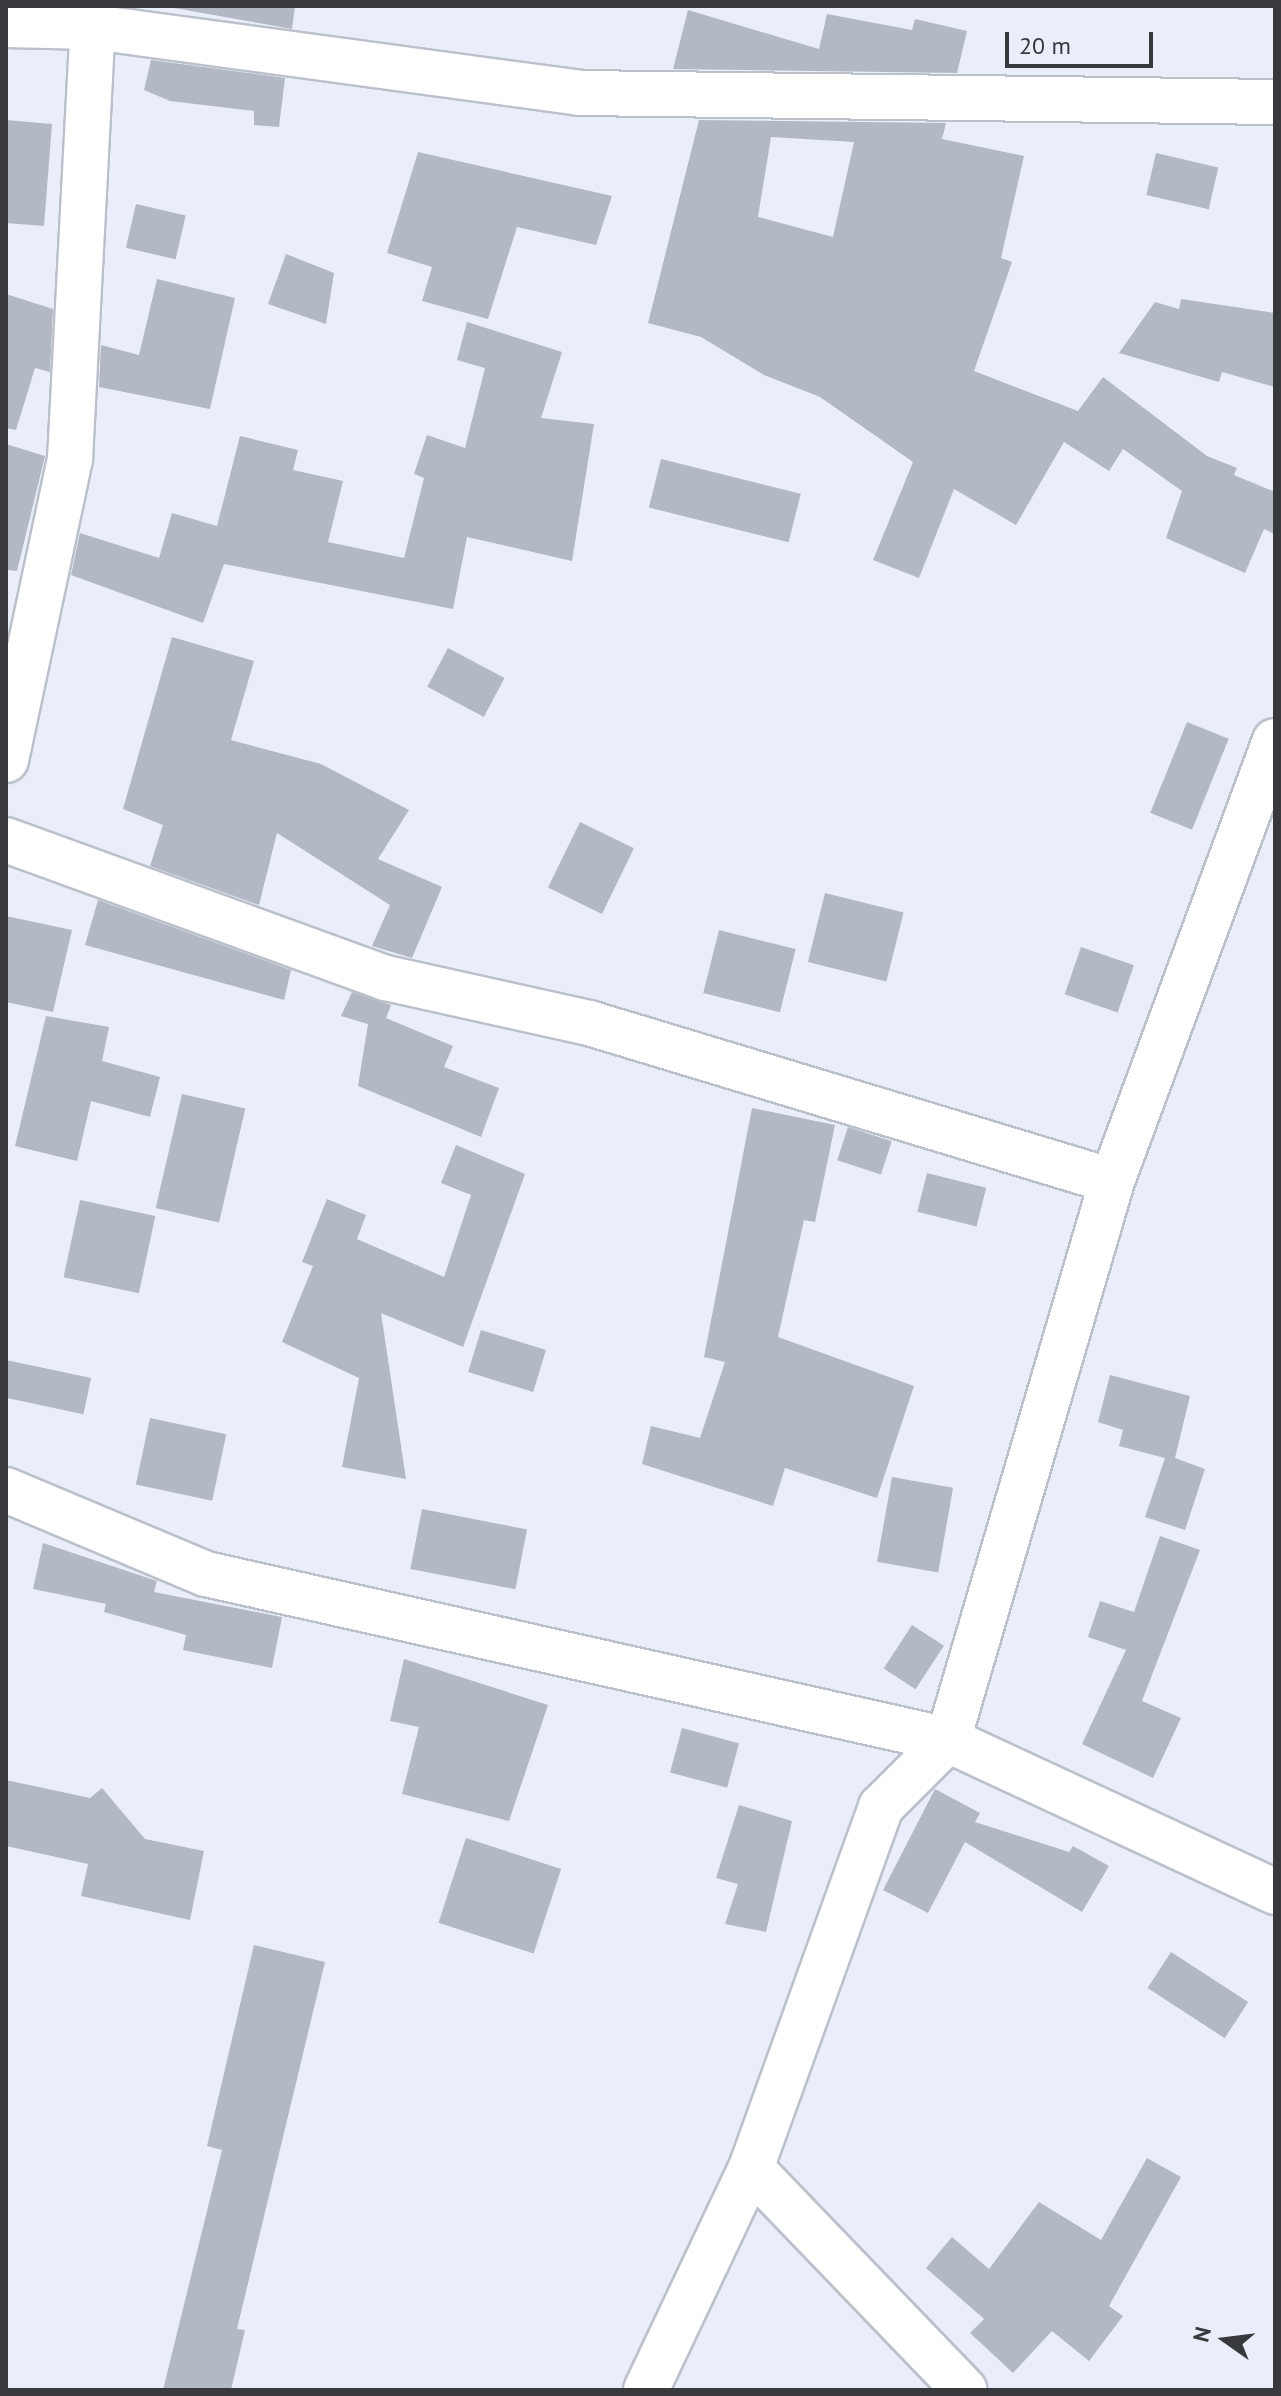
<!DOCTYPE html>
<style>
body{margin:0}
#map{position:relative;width:1281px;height:2396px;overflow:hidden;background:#e9eefa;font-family:"PT Sans",sans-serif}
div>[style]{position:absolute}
.building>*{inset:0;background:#b3b9c4;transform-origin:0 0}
.roads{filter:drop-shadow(2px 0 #bbc0cb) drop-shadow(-2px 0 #bbc0cb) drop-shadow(0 2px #bbc0cb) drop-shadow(0 -2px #bbc0cb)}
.minor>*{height:44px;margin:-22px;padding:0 22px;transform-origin:22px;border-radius:22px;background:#fff}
span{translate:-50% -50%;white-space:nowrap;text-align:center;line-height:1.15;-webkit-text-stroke:8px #e9eefa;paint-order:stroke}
.frame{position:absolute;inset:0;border:8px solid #37393d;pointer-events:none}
.north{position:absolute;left:1185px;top:2300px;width:80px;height:80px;-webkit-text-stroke:6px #e9eefa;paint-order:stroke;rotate:284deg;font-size:22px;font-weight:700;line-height:32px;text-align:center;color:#37393d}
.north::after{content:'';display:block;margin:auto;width:28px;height:36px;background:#37393d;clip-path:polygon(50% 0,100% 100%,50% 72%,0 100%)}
.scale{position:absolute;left:1005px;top:32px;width:148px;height:36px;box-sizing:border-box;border:4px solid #37393d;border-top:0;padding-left:10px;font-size:24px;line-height:28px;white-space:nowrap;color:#37393d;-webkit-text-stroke:6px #e9eefa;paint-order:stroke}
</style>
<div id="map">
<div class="building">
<div style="clip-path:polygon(163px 6px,295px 6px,292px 29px)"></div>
<div style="clip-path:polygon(688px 10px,819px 49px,827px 14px,912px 30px,915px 19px,967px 31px,957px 73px,673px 69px)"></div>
<div style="clip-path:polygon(151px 60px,285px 78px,279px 127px,254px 125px,254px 111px,170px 101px,144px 90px)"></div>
<div style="clip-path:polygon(6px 120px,52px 124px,44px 226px,6px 223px)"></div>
<div style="clip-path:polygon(evenodd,699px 120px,946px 123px,942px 139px,1024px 156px,1001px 258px,1012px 262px,974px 371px,1078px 411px,1103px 377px,1207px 456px,1237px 468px,1234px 475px,1275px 492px,1275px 534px,1264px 529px,1245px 573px,1166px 538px,1182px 491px,1123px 449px,1109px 471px,1064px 442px,1016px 525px,954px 489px,919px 578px,873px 560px,913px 462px,820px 397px,764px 375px,701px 337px,648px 323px,699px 120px,771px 137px,854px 142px,833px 237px,758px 217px,771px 137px)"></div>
<div style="clip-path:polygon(418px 152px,612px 196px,596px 245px,517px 227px,488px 319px,422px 301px,432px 267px,387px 253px)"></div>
<div style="left:1156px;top:153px;width:64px;height:43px;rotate:13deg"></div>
<div style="left:136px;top:204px;width:51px;height:45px;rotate:13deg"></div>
<div style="clip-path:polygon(286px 254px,334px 273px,326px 324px,268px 304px)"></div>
<div style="clip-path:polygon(157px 279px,235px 298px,210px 409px,99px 387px,101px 345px,139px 355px)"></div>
<div style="clip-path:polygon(6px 294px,53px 309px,50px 372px,35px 368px,16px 430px,6px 428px)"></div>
<div style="clip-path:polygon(1181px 299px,1275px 313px,1275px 387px,1222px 372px,1219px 382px,1119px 353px,1155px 302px,1179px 309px)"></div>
<div style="clip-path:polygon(467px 322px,562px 352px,541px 418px,594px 424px,572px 561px,467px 537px,453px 609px,224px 564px,203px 623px,71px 575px,80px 533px,159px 558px,172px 513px,217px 526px,240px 436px,298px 450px,293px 470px,343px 481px,328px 542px,404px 558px,424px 478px,414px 474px,427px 435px,465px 448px,485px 368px,457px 360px)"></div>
<div style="clip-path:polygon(6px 444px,45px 456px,17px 571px,6px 570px)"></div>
<div style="left:661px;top:459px;width:144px;height:50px;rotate:14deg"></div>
<div style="clip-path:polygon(172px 637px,254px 661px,231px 740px,321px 764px,409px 810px,378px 859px,442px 887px,412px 958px,372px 946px,390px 905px,277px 833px,259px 905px,150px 866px,163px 825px,123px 809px)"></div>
<div style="left:448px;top:648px;width:64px;height:44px;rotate:28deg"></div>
<div style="left:1187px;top:722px;width:45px;height:98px;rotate:22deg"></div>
<div style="left:580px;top:822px;width:60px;height:73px;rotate:26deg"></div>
<div style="left:825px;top:893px;width:81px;height:71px;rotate:14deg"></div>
<div style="clip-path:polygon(98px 900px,291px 970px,284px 1000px,85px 945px)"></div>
<div style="clip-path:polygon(6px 916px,72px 930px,53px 1012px,6px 1002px)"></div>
<div style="left:719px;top:930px;width:79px;height:65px;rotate:14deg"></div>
<div style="left:1081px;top:947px;width:56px;height:50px;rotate:19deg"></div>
<div style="clip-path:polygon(352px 992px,391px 1005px,386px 1018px,453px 1046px,444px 1067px,499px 1088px,481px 1137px,358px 1086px,368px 1024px,341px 1016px)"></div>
<div style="clip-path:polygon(46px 1016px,109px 1027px,102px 1061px,160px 1077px,150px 1117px,91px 1101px,77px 1161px,15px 1146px)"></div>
<div style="left:182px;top:1094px;width:65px;height:117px;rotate:13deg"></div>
<div style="clip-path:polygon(752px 1108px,835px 1125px,815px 1222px,804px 1220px,778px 1337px,914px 1386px,877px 1498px,785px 1468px,773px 1506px,642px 1464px,651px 1426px,700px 1438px,725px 1362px,704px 1357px)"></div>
<div style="left:848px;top:1127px;width:46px;height:35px;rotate:18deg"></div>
<div style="clip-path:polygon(456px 1145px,525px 1174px,463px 1347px,381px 1313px,406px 1479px,342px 1467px,359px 1378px,282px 1342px,313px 1266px,302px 1262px,327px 1199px,366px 1215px,357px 1239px,444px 1277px,471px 1195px,441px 1183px)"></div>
<div style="left:927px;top:1173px;width:61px;height:40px;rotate:14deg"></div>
<div style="left:80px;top:1200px;width:77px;height:79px;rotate:12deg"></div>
<div style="left:481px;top:1330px;width:68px;height:44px;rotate:17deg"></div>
<div style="left:6px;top:1360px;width:87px;height:37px;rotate:12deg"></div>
<div style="clip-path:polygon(1110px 1375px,1190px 1396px,1175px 1458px,1205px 1469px,1185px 1530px,1145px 1517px,1165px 1458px,1119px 1446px,1123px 1430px,1098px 1422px)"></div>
<div style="left:150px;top:1418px;width:78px;height:68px;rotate:12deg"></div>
<div style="left:892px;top:1477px;width:62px;height:86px;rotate:10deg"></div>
<div style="left:422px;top:1509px;width:107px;height:61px;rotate:11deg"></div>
<div style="clip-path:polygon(1160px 1536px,1200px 1550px,1142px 1701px,1181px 1718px,1153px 1778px,1082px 1744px,1126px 1650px,1088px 1637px,1100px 1601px,1134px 1612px)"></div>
<div style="clip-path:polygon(43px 1543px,157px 1581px,154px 1592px,282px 1617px,272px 1668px,183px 1650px,186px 1635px,104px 1612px,106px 1604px,33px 1589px)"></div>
<div style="left:912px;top:1625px;width:38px;height:52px;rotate:33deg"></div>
<div style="clip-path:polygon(404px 1659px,548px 1705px,509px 1821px,402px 1794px,419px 1727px,390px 1721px)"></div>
<div style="left:682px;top:1728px;width:59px;height:46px;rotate:15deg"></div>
<div style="clip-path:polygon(6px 1780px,90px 1798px,102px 1788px,145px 1839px,204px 1851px,190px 1920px,81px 1896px,88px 1864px,6px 1846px)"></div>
<div style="clip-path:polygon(935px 1789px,980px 1813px,975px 1822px,1069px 1852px,1073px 1846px,1109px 1866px,1082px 1912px,965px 1842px,928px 1913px,883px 1890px)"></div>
<div style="clip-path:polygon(739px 1805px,792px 1821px,766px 1932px,725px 1924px,738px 1884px,716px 1878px)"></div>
<div style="left:466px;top:1838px;width:100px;height:89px;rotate:18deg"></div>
<div style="clip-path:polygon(254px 1945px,325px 1962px,237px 2329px,245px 2330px,231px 2390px,163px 2390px,222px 2150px,207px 2146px)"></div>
<div style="left:1171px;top:1952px;width:92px;height:43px;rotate:33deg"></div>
<div style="clip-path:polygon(1147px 2158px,1181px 2177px,1109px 2306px,1123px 2316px,1089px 2361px,1052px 2331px,1013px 2373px,970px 2333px,984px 2319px,926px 2268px,952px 2237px,989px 2269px,1039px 2202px,1101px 2240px)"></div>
</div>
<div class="roads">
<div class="minor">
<div style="left:6px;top:25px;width:87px;rotate:1.3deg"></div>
<div style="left:93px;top:27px;width:490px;rotate:7.7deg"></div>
<div style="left:579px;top:93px;width:696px;rotate:0.74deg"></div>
<div style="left:6px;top:760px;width:308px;rotate:-78deg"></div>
<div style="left:70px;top:459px;width:433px;rotate:-87deg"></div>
<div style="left:93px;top:27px;width:22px;rotate:-103deg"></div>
<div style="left:6px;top:840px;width:404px;rotate:20deg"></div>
<div style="left:386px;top:978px;width:208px;rotate:12.5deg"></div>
<div style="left:589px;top:1023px;width:546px;rotate:16.81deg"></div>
<div style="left:6px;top:1490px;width:217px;rotate:22.8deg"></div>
<div style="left:206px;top:1574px;width:760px;rotate:12.61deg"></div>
<div style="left:948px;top:1740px;width:361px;rotate:24.9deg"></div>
<div style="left:751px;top:2168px;width:308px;rotate:46.1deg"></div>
<div style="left:646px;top:2390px;width:246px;rotate:-64.7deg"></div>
<div style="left:751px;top:2168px;width:384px;rotate:-70.2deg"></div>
<div style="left:881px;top:1807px;width:95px;rotate:-45deg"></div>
<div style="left:948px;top:1740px;width:583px;rotate:-73.65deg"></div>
<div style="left:1112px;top:1181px;width:469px;rotate:-69.7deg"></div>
</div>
</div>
<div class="frame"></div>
<div class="north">N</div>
<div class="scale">20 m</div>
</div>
